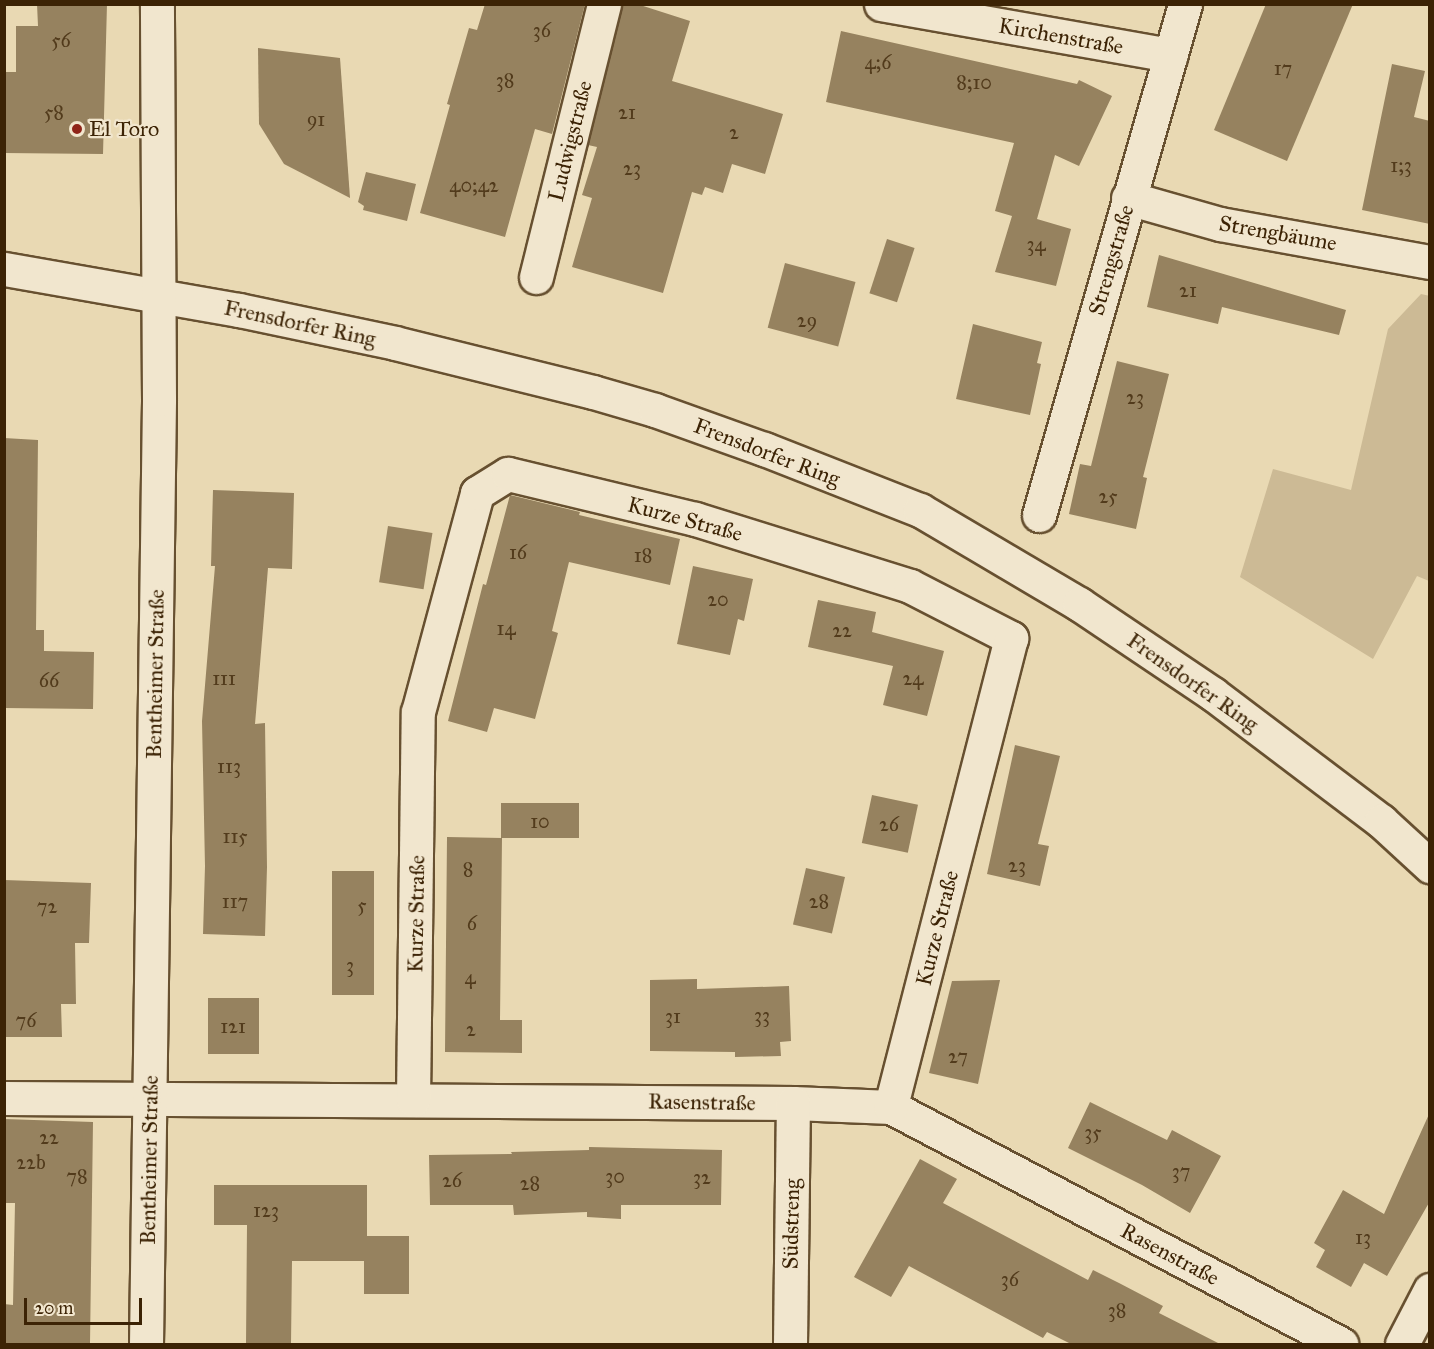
<!DOCTYPE html>
<meta charset="utf-8">
<style>
body{margin:0}
#map{position:relative;width:1434px;height:1349px;overflow:hidden;background:#e9d9b3;font-family:"IM FELL Great Primer",serif}
div>[style]{position:absolute}
.green>*{inset:0;background:#ccba95}
.building>*{inset:0;background:#96825f;transform-origin:0 0}
.roads{filter:drop-shadow(2px 0 #675030) drop-shadow(-2px 0 #675030) drop-shadow(0 2px #675030) drop-shadow(0 -2px #675030)}
.minor>*{height:33px;margin:-16.5px;padding:0 16.5px;transform-origin:16.5px;border-radius:16.5px;background:#f1e6ce}
.tertiary>*{height:33px;margin:-16.5px;padding:0 16.5px;transform-origin:16.5px;border-radius:16.5px;background:#f1e6ce}
.dots>*{width:16px;height:16px;translate:-50% -50%;box-sizing:border-box;border:3px solid #f1e6ce;border-radius:50%}
span{translate:-50% -50%;white-space:nowrap;text-align:center;line-height:1.15;-webkit-text-stroke:4.5px #f1e6ce;paint-order:stroke}
.number-label{font-size:20px;color:#523b1c}
.number-label span{-webkit-text-stroke-width:0}
.street-label{font-size:22px;color:#3c2305}
.poi-label{font-size:22px;color:#3c2305}
.left{translate:0 -50%;text-align:left}
.frame{position:absolute;inset:0;border:6px solid #3c2305;pointer-events:none}
.scale{position:absolute;left:24px;top:1298px;width:118px;height:27px;box-sizing:border-box;border:3px solid #3c2305;border-top:0;padding-left:8px;font-size:18px;line-height:21px;white-space:nowrap;color:#3c2305;-webkit-text-stroke:4px #f1e6ce;paint-order:stroke}
</style>
<div id="map">
<div class="green">
<div style="clip-path:polygon(1421px 294px,1430px 296px,1429px 581px,1417px 576px,1373px 659px,1240px 577px,1273px 469px,1351px 490px,1388px 329px)"></div>
</div>
<div class="building">
<div style="clip-path:polygon(37px 4px,107px 4px,103px 154px,4px 153px,4px 72px,16px 72px,16px 26px,38px 26px)"></div>
<div style="clip-path:polygon(485px 4px,585px 4px,552px 134px,535px 129px,505px 237px,420px 213px,450px 105px,447px 104px,469px 28px,477px 30px)"></div>
<div style="clip-path:polygon(622px 4px,637px 4px,690px 21px,672px 81px,783px 114px,765px 174px,732px 164px,723px 193px,705px 187px,702px 195px,692px 192px,663px 293px,572px 267px,592px 198px,582px 195px,597px 147px,588px 145px)"></div>
<div style="clip-path:polygon(1266px 4px,1353px 4px,1287px 161px,1214px 130px)"></div>
<div style="clip-path:polygon(841px 31px,1077px 84px,1079px 80px,1112px 96px,1079px 166px,1055px 155px,1037px 219px,1071px 229px,1056px 286px,995px 272px,1012px 216px,995px 211px,1014px 143px,826px 102px)"></div>
<div style="clip-path:polygon(258px 48px,340px 58px,350px 198px,284px 164px,259px 124px)"></div>
<div style="clip-path:polygon(1392px 64px,1425px 71px,1414px 117px,1430px 121px,1430px 224px,1362px 210px)"></div>
<div style="clip-path:polygon(366px 172px,416px 184px,407px 221px,363px 210px,364px 206px,358px 202px)"></div>
<div style="left:887px;top:239px;width:29px;height:57px;rotate:18deg"></div>
<div style="clip-path:polygon(1159px 255px,1346px 310px,1339px 335px,1222px 307px,1218px 324px,1147px 307px)"></div>
<div style="left:785px;top:263px;width:73px;height:67px;rotate:15deg"></div>
<div style="clip-path:polygon(973px 324px,1042px 342px,1037px 363px,1041px 364px,1030px 415px,956px 399px)"></div>
<div style="clip-path:polygon(1117px 361px,1169px 374px,1143px 477px,1147px 478px,1136px 529px,1069px 514px,1080px 464px,1091px 466px)"></div>
<div style="clip-path:polygon(4px 438px,38px 440px,36px 630px,44px 630px,44px 651px,94px 652px,93px 709px,4px 708px)"></div>
<div style="clip-path:polygon(213px 490px,294px 493px,292px 569px,268px 568px,255px 724px,265px 723px,267px 867px,265px 936px,203px 934px,205px 866px,202px 721px,215px 566px,211px 566px)"></div>
<div style="clip-path:polygon(510px 495px,580px 512px,579px 515px,680px 539px,670px 585px,569px 562px,552px 631px,558px 633px,535px 719px,494px 708px,487px 732px,448px 721px,483px 584px,486px 585px)"></div>
<div style="left:388px;top:526px;width:45px;height:57px;rotate:9deg"></div>
<div style="clip-path:polygon(693px 566px,753px 579px,744px 621px,738px 619px,730px 655px,677px 644px)"></div>
<div style="clip-path:polygon(818px 600px,876px 612px,872px 632px,944px 651px,927px 716px,883px 705px,893px 666px,808px 647px)"></div>
<div style="clip-path:polygon(1015px 745px,1060px 756px,1038px 844px,1049px 846px,1040px 886px,987px 874px)"></div>
<div style="left:872px;top:795px;width:47px;height:49px;rotate:12deg"></div>
<div style="left:579px;top:803px;width:35px;height:78px;rotate:90deg"></div>
<div style="clip-path:polygon(447px 837px,502px 838px,500px 1020px,522px 1020px,522px 1053px,445px 1052px)"></div>
<div style="left:806px;top:868px;width:40px;height:58px;rotate:13deg"></div>
<div style="left:332px;top:871px;width:42px;height:124px"></div>
<div style="clip-path:polygon(4px 880px,91px 883px,89px 943px,75px 943px,76px 1004px,61px 1004px,62px 1037px,4px 1037px)"></div>
<div style="clip-path:polygon(697px 979px,697px 989px,789px 986px,791px 1041px,780px 1042px,781px 1056px,735px 1057px,735px 1052px,650px 1051px,650px 980px)"></div>
<div style="clip-path:polygon(1000px 980px,978px 1084px,929px 1073px,952px 981px)"></div>
<div style="left:208px;top:998px;width:51px;height:56px"></div>
<div style="clip-path:polygon(1090px 1102px,1167px 1140px,1172px 1130px,1221px 1156px,1190px 1213px,1142px 1185px,1068px 1148px)"></div>
<div style="clip-path:polygon(1430px 1112px,1430px 1201px,1387px 1276px,1364px 1263px,1351px 1287px,1316px 1267px,1325px 1250px,1314px 1243px,1343px 1190px,1384px 1214px)"></div>
<div style="clip-path:polygon(4px 1119px,93px 1122px,90px 1344px,4px 1344px,4px 1304px,13px 1305px,15px 1203px,4px 1203px)"></div>
<div style="clip-path:polygon(589px 1147px,722px 1150px,721px 1205px,621px 1205px,621px 1219px,587px 1217px,587px 1212px,514px 1215px,513px 1205px,430px 1205px,429px 1155px,512px 1154px,511px 1152px,589px 1150px)"></div>
<div style="clip-path:polygon(920px 1159px,957px 1179px,943px 1203px,1088px 1280px,1093px 1270px,1119px 1283px,1163px 1306px,1159px 1313px,1220px 1344px,1071px 1344px,1047px 1332px,1043px 1338px,909px 1266px,891px 1297px,854px 1277px)"></div>
<div style="clip-path:polygon(214px 1185px,367px 1185px,367px 1236px,409px 1236px,409px 1294px,364px 1294px,364px 1261px,292px 1261px,291px 1344px,246px 1344px,247px 1225px,214px 1225px)"></div>
</div>
<div class="roads">
<div class="minor">
<div style="left:881px;top:4px;width:294px;rotate:10deg"></div>
<div style="left:1128px;top:198px;width:96px;rotate:15.8deg"></div>
<div style="left:1220px;top:224px;width:213px;rotate:10.3deg"></div>
<div style="left:536px;top:277px;width:281px;rotate:-76deg"></div>
<div style="left:1039px;top:515px;width:531px;rotate:-74.05deg"></div>
<div style="left:4px;top:1098px;width:789px;rotate:0.36deg"></div>
<div style="left:793px;top:1103px;width:98px;rotate:2.3deg"></div>
<div style="left:891px;top:1107px;width:509px;rotate:27.77deg"></div>
<div style="left:413px;top:1100px;width:388px;rotate:-89.3deg"></div>
<div style="left:418px;top:712px;width:227px;rotate:-74.9deg"></div>
<div style="left:477px;top:493px;width:36px;rotate:-32deg"></div>
<div style="left:508px;top:474px;width:192px;rotate:13.5deg"></div>
<div style="left:695px;top:519px;width:225px;rotate:17.3deg"></div>
<div style="left:910px;top:586px;width:114px;rotate:27.2deg"></div>
<div style="left:1011px;top:638px;width:484px;rotate:104.4deg"></div>
<div style="left:790px;top:1344px;width:241px;rotate:-89.3deg"></div>
<div style="left:1402px;top:1344px;width:61px;rotate:-62.6deg"></div>
</div>
<div class="tertiary">
<div style="left:4px;top:269px;width:239px;rotate:9.9deg"></div>
<div style="left:239px;top:310px;width:159px;rotate:11.9deg"></div>
<div style="left:395px;top:343px;width:204px;rotate:13.9deg"></div>
<div style="left:593px;top:392px;width:65px;rotate:16.2deg"></div>
<div style="left:655px;top:410px;width:116px;rotate:19.7deg"></div>
<div style="left:764px;top:449px;width:168px;rotate:21.4deg"></div>
<div style="left:920px;top:510px;width:185px;rotate:30.6deg"></div>
<div style="left:1079px;top:604px;width:161px;rotate:33.9deg"></div>
<div style="left:1213px;top:694px;width:211px;rotate:37.1deg"></div>
<div style="left:1381px;top:821px;width:67px;rotate:42.6deg"></div>
<div style="left:146px;top:1344px;width:945px;rotate:-89.21deg"></div>
<div style="left:159px;top:399px;width:395px;rotate:-90.3deg"></div>
</div>
</div>
<div class="dots">
<div style="left:77px;top:129px;background:#8f2418"></div>
</div>
<div class="number-label">
<span style="left:542px;top:30px">36</span>
<span style="left:61px;top:40px">56</span>
<span style="left:878px;top:62px">4;6</span>
<span style="left:1283px;top:68px">17</span>
<span style="left:505px;top:80px">38</span>
<span style="left:974px;top:82px">8;10</span>
<span style="left:54px;top:112px">58</span>
<span style="left:627px;top:112px">21</span>
<span style="left:316px;top:119px">91</span>
<span style="left:734px;top:132px">2</span>
<span style="left:1401px;top:165px">1;3</span>
<span style="left:632px;top:168px">23</span>
<span style="left:474px;top:185px">40;42</span>
<span style="left:1036px;top:244px">34</span>
<span style="left:1188px;top:290px">21</span>
<span style="left:807px;top:320px">29</span>
<span style="left:1135px;top:397px">23</span>
<span style="left:1108px;top:496px">25</span>
<span style="left:518px;top:552px">16</span>
<span style="left:643px;top:555px">18</span>
<span style="left:718px;top:599px">20</span>
<span style="left:506px;top:628px">14</span>
<span style="left:842px;top:630px">22</span>
<span style="left:224px;top:678px">111</span>
<span style="left:913px;top:678px">24</span>
<span style="left:49px;top:680px">66</span>
<span style="left:229px;top:766px">113</span>
<span style="left:540px;top:821px">10</span>
<span style="left:889px;top:824px">26</span>
<span style="left:235px;top:836px">115</span>
<span style="left:1017px;top:865px">23</span>
<span style="left:468px;top:869px">8</span>
<span style="left:235px;top:901px">117</span>
<span style="left:819px;top:901px">28</span>
<span style="left:362px;top:905px">5</span>
<span style="left:47px;top:906px">72</span>
<span style="left:472px;top:923px">6</span>
<span style="left:350px;top:965px">3</span>
<span style="left:470px;top:977px">4</span>
<span style="left:762px;top:1015px">33</span>
<span style="left:673px;top:1016px">31</span>
<span style="left:26px;top:1020px">76</span>
<span style="left:233px;top:1026px">121</span>
<span style="left:471px;top:1029px">2</span>
<span style="left:958px;top:1056px">27</span>
<span style="left:1093px;top:1132px">35</span>
<span style="left:49px;top:1137px">22</span>
<span style="left:31px;top:1162px">22b</span>
<span style="left:1181px;top:1171px">37</span>
<span style="left:77px;top:1176px">78</span>
<span style="left:615px;top:1176px">30</span>
<span style="left:702px;top:1177px">32</span>
<span style="left:452px;top:1180px">26</span>
<span style="left:530px;top:1183px">28</span>
<span style="left:266px;top:1210px">123</span>
<span style="left:1363px;top:1237px">13</span>
<span style="left:1010px;top:1279px">36</span>
<span style="left:1117px;top:1310px">38</span>
</div>
<div class="street-label">
<span style="left:1061px;top:36px;rotate:10deg">Kirchenstraße</span>
<span style="left:570px;top:141px;rotate:-76deg">Ludwigstraße</span>
<span style="left:1278px;top:233px;rotate:10deg">Strengbäume</span>
<span style="left:1111px;top:260px;rotate:-74deg">Strengstraße</span>
<span style="left:300px;top:323px;rotate:12deg">Frensdorfer Ring</span>
<span style="left:767px;top:452px;rotate:21deg">Frensdorfer Ring</span>
<span style="left:685px;top:519px;rotate:15deg">Kurze Straße</span>
<span style="left:155px;top:674px;rotate:-89deg">Bentheimer Straße</span>
<span style="left:1193px;top:682px;rotate:35deg">Frensdorfer Ring</span>
<span style="left:416px;top:914px;rotate:-89deg">Kurze Straße</span>
<span style="left:937px;top:928px;rotate:-76deg">Kurze Straße</span>
<span style="left:702px;top:1102px;rotate:1deg">Rasenstraße</span>
<span style="left:149px;top:1160px;rotate:-89deg">Bentheimer Straße</span>
<span style="left:791px;top:1224px;rotate:-89deg">Südstreng</span>
<span style="left:1170px;top:1254px;rotate:28deg">Rasenstraße</span>
</div>
<div class="poi-label">
<span class="left" style="left:89px;top:129px">El Toro</span>
</div>
<div class="frame"></div>
<div class="scale">20 m</div>
</div>
